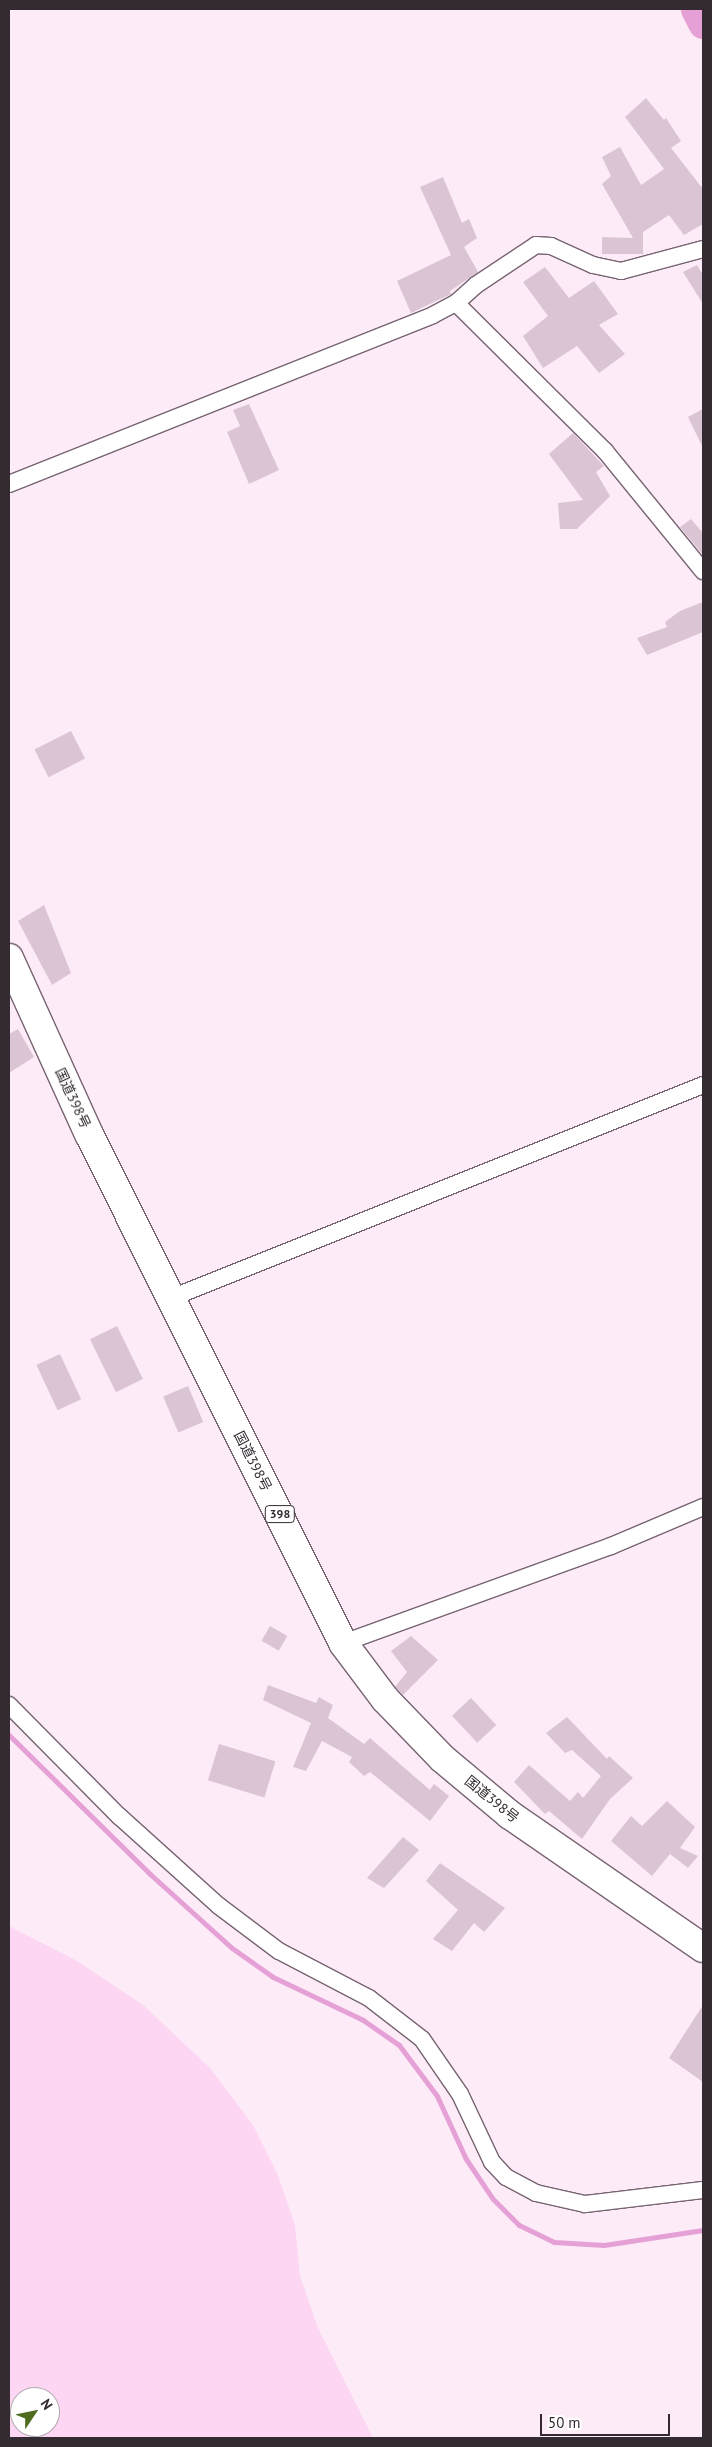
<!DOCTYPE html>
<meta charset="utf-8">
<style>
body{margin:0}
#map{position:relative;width:712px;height:2447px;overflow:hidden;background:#fdebf8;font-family:"PT Sans","Noto Sans JP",sans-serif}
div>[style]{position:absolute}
.green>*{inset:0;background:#fcd6f2}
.stream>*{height:5px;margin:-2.5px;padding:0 2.5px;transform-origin:2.5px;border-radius:2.5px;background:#e5a1d6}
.river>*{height:31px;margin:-15.5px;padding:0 15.5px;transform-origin:15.5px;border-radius:15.5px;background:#e5a1d6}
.building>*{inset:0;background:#dbc5d5;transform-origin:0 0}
.roads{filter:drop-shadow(1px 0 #776472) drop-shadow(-1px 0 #776472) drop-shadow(0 1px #776472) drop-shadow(0 -1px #776472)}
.street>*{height:16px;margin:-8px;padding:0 8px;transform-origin:8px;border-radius:8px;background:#fff}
.highway>*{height:28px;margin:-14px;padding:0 14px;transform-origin:14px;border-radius:14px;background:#fff}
span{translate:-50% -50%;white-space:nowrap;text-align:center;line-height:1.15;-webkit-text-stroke:5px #fff;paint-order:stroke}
.shield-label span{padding:1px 4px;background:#fff;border:1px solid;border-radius:4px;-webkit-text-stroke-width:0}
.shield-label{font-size:12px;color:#342b32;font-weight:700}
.street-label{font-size:14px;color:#342b32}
.frame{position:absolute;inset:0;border:10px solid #342b32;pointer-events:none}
.north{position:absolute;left:10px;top:2387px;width:50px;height:50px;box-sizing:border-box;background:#fff;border:1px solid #aeaaad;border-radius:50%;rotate:56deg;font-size:14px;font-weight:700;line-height:20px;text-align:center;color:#342b32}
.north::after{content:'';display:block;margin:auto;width:18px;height:22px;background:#4e6b20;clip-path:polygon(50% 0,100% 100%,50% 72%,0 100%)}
.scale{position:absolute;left:540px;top:2414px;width:130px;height:22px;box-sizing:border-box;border:2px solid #342b32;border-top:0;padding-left:6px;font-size:15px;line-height:18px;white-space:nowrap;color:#342b32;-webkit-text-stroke:4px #fff;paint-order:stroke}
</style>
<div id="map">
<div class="green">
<div style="clip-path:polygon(evenodd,9px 1926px,77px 1961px,143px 2005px,210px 2068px,253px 2125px,277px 2173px,295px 2225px,300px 2276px,318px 2328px,373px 2438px,9px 2438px,9px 1926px,20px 2397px,50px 2397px,50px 2427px,20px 2427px,20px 2397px)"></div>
</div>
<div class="stream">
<div style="left:9px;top:1735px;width:198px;rotate:44.6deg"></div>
<div style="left:150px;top:1874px;width:110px;rotate:42.1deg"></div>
<div style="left:232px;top:1948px;width:50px;rotate:35.3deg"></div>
<div style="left:273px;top:1977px;width:100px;rotate:25.5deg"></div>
<div style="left:363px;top:2020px;width:44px;rotate:34.8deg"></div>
<div style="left:399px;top:2045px;width:64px;rotate:53.3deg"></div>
<div style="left:437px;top:2096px;width:69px;rotate:65.3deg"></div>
<div style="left:466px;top:2159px;width:48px;rotate:56deg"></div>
<div style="left:493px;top:2199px;width:37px;rotate:45deg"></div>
<div style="left:519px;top:2225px;width:39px;rotate:26deg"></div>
<div style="left:554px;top:2242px;width:50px;rotate:3.4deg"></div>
<div style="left:604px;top:2245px;width:100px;rotate:-8.6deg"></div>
</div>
<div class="river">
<div style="left:696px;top:9px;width:16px;rotate:63deg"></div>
</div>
<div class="building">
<div style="clip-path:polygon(646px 98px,664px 120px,666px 118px,681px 141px,671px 148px,703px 189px,703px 224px,684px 235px,669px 215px,643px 232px,643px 254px,602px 254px,602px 237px,633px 238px,602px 184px,611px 176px,602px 157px,620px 147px,641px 185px,664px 169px,625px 117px)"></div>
<div style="clip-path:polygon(443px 177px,462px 223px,469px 219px,477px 238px,464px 247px,478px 272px,450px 291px,451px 294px,411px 313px,397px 281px,451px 255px,420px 187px)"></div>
<div style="clip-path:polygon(697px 265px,703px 275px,703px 304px,683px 272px)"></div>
<div style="clip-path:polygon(545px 267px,569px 298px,594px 281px,618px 314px,599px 325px,625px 354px,599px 373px,577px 346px,543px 368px,523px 336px,548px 316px,523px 282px)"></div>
<div style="clip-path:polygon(249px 404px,279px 470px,249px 484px,227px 432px,240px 426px,233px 410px)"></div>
<div style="clip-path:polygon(703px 409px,703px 448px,688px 417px)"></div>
<div style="clip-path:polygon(573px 433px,604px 466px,596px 472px,610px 496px,577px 529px,560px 529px,558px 503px,583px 500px,549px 454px)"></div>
<div style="clip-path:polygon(691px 519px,703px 533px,703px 555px,680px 527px)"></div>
<div style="clip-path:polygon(703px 602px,703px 632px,647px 655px,637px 638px,667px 627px,665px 622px,680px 611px)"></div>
<div style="left:71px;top:731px;width:31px;height:41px;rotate:63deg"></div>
<div style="clip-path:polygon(44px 905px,71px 973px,52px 985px,18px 921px)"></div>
<div style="clip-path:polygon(18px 1029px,34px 1057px,9px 1073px,9px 1034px)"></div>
<div style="left:117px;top:1326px;width:59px;height:30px;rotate:64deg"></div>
<div style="left:60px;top:1354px;width:50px;height:26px;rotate:65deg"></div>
<div style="left:188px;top:1386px;width:39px;height:27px;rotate:67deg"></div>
<div style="left:270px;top:1626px;width:20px;height:17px;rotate:30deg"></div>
<div style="clip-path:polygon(411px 1636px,438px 1660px,403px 1695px,395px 1687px,407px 1672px,391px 1651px)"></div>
<div style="clip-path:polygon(268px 1685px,316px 1703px,319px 1697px,333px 1705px,328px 1718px,364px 1744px,370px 1738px,430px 1790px,434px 1784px,449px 1796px,430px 1821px,370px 1772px,364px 1776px,349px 1762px,352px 1757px,322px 1741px,306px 1771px,293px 1767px,311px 1723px,263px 1700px)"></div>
<div style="left:471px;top:1698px;width:37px;height:26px;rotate:47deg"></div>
<div style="clip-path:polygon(567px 1717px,607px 1759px,609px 1756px,633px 1778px,610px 1799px,582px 1839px,549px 1811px,545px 1814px,514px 1782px,529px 1765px,570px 1801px,578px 1792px,583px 1798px,601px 1776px,572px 1750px,565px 1753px,546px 1733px)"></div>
<div style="left:219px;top:1744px;width:59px;height:38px;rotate:17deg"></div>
<div style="clip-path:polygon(667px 1801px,695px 1827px,680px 1848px,698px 1856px,688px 1868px,670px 1854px,652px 1876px,611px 1841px,631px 1816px,642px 1826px)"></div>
<div style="clip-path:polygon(403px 1837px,419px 1850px,384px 1888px,367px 1878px)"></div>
<div style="clip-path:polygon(440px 1863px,505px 1908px,484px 1932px,474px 1923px,452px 1951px,433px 1939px,458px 1910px,426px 1881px)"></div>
<div style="clip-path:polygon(703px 2005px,703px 2082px,669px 2058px)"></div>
</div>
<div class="roads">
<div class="street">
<div style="left:456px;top:303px;width:210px;rotate:44.8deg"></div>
<div style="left:605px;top:451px;width:155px;rotate:50.8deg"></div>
<div style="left:9px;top:484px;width:456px;rotate:-21.7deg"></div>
<div style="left:433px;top:315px;width:26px;rotate:-28deg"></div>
<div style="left:456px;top:303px;width:27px;rotate:-42deg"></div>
<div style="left:476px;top:285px;width:72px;rotate:-33.7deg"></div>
<div style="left:536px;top:245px;width:15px;rotate:4deg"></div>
<div style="left:551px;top:246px;width:46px;rotate:24.3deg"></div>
<div style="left:593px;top:265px;width:29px;rotate:12deg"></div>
<div style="left:621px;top:271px;width:85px;rotate:-15deg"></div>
<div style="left:171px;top:1298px;width:573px;rotate:-21.82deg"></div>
<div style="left:343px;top:1643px;width:285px;rotate:-19.9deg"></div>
<div style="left:611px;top:1546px;width:100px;rotate:-23deg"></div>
<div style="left:9px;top:1705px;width:156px;rotate:45.3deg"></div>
<div style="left:119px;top:1816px;width:135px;rotate:42deg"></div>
<div style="left:219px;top:1906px;width:75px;rotate:36.9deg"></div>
<div style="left:279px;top:1951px;width:102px;rotate:27.6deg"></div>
<div style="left:369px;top:1998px;width:67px;rotate:37.7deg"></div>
<div style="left:422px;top:2039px;width:67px;rotate:55.4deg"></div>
<div style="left:460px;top:2094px;width:75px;rotate:64.8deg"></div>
<div style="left:492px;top:2162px;width:21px;rotate:47deg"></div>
<div style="left:506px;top:2177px;width:34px;rotate:28deg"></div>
<div style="left:536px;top:2193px;width:50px;rotate:12.7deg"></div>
<div style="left:585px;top:2204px;width:119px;rotate:-6.8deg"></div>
</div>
<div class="highway">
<div style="left:9px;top:958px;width:193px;rotate:65.6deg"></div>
<div style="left:89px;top:1134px;width:569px;rotate:63.48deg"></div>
<div style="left:343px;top:1643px;width:70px;rotate:53.1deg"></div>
<div style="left:385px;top:1699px;width:83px;rotate:46deg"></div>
<div style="left:443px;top:1759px;width:87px;rotate:39.9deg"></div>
<div style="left:510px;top:1815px;width:234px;rotate:34.6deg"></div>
</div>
</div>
<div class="shield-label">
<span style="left:280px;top:1514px">398</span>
</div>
<div class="street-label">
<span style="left:73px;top:1098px;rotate:65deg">国道398号</span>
<span style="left:253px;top:1461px;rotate:63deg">国道398号</span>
<span style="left:492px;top:1799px;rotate:39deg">国道398号</span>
</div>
<div class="frame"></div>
<div class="north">N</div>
<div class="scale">50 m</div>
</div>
